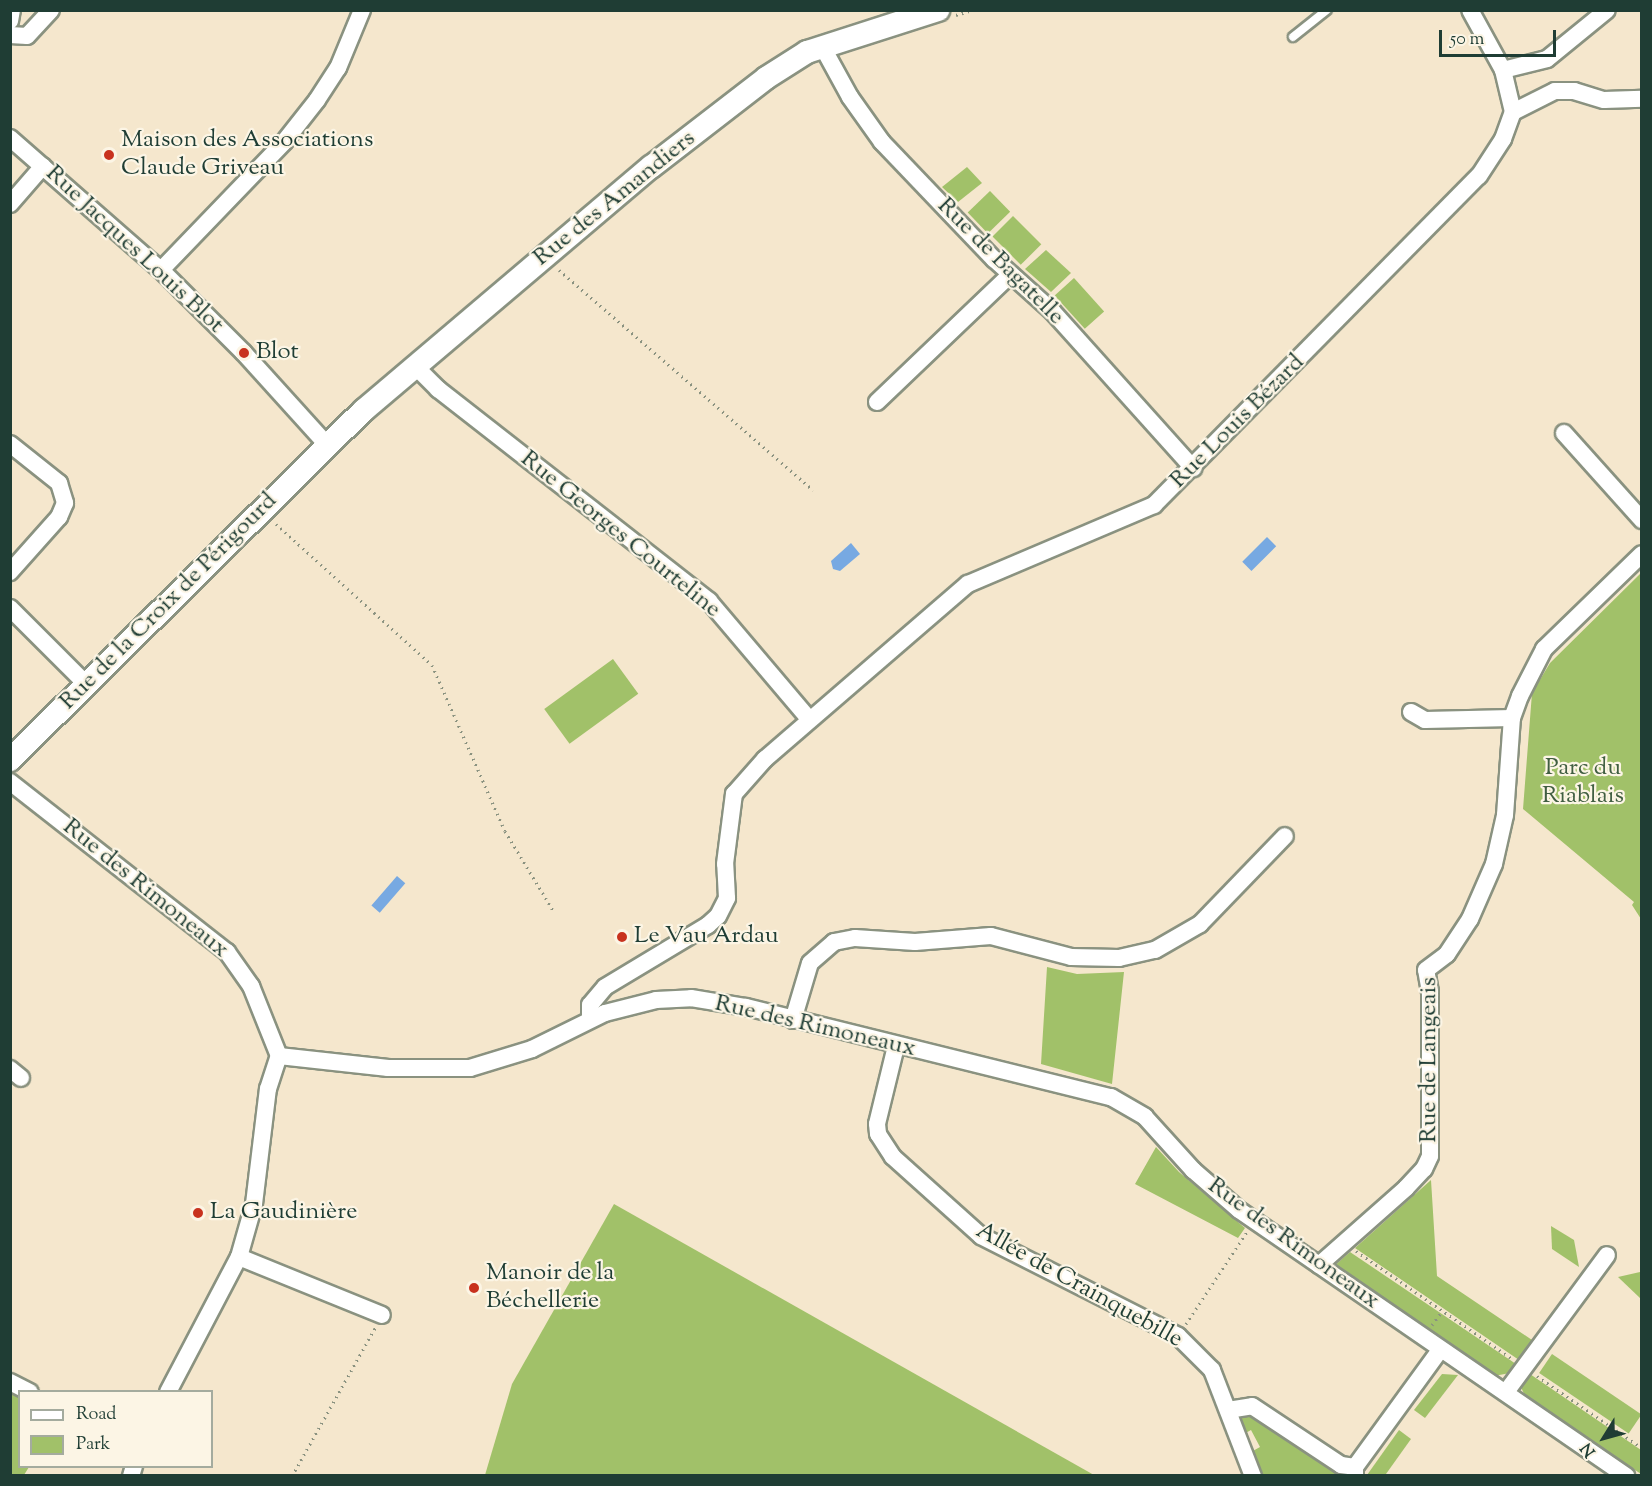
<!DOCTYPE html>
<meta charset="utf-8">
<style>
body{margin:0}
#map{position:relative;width:1652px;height:1486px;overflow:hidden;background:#f5e7cd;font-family:"Sorts Mill Goudy",serif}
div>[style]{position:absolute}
.green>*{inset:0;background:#a1c169;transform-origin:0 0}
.water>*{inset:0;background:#77a9e2;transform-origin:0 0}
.path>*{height:3px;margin-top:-1.5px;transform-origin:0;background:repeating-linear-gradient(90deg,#8a9280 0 1.5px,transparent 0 6px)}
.roads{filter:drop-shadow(2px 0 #8a9280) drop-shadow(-2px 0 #8a9280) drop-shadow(0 2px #8a9280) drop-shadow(0 -2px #8a9280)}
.lane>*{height:8px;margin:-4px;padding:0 4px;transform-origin:4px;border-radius:4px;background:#fff}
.street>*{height:16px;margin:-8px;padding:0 8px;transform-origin:8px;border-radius:8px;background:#fff}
.secondary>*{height:22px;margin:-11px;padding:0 11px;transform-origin:11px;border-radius:11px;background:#fff}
.dots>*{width:16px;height:16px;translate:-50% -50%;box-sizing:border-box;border:3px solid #fcf5e5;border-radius:50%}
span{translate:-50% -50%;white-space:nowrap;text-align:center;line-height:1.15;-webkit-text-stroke:4.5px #fcf5e5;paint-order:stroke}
.poi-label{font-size:24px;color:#1f3d34}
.left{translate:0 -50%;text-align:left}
.street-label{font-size:24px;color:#1f3d34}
.park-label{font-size:24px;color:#405e41}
.frame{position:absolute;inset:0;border:12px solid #1f3d34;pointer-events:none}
.legend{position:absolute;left:18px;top:1390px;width:195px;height:78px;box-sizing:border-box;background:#fcf5e5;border:2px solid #a4ab9e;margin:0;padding:8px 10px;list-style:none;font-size:18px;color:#1f3d34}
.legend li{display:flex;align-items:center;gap:12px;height:30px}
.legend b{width:30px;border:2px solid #a4ab9e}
.north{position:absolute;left:1574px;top:1408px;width:60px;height:60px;-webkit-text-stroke:4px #fcf5e5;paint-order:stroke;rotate:233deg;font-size:16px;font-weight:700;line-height:24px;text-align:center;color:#1f3d34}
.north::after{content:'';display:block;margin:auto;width:21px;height:27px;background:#1f3d34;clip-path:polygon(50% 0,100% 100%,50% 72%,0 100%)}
.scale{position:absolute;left:1439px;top:30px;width:117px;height:27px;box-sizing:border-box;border:3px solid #1f3d34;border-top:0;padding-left:8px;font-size:18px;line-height:21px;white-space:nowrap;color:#1f3d34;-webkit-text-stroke:4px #fcf5e5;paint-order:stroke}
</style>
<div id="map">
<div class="green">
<div style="clip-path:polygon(967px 167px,982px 183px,958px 202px,942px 187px)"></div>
<div style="left:990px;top:191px;width:29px;height:31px;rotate:46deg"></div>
<div style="left:1013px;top:216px;width:40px;height:29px;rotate:45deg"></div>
<div style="clip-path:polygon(1046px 250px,1071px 273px,1051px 292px,1025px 269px)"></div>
<div style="left:1074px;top:278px;width:45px;height:26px;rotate:48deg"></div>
<div style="clip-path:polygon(1641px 573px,1642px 573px,1641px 919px,1632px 905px,1634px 902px,1523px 809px,1532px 693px,1550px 663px)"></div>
<div style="left:613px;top:659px;width:43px;height:85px;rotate:54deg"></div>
<div style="clip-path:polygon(1047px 967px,1077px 974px,1124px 972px,1112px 1084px,1041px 1064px)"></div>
<div style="clip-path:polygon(1156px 1147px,1179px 1172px,1245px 1228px,1238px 1238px,1135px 1184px)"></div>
<div style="clip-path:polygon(1431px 1180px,1437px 1276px,1532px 1340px,1519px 1360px,1355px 1248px)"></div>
<div style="clip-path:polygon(614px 1204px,1094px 1475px,485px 1475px,512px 1384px)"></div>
<div style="clip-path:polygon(1551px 1226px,1574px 1240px,1579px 1267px,1552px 1249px)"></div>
<div style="clip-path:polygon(1350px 1252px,1516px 1364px,1510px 1373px,1494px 1376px,1334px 1266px)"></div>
<div style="clip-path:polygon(1640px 1272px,1642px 1278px,1641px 1299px,1618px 1277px)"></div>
<div style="left:1552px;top:1354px;width:108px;height:23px;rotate:34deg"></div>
<div style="clip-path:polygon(1527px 1372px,1641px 1450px,1641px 1474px,1525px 1396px,1520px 1385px)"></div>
<div style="clip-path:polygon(1442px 1374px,1458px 1375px,1425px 1418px,1414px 1410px)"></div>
<div style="clip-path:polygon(11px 1392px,19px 1397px,20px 1466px,29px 1467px,24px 1475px,11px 1475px)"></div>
<div style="clip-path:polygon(1252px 1411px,1340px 1472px,1344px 1475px,1261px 1475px,1251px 1452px,1260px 1447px,1251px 1430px,1242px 1435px,1237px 1414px)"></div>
<div style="clip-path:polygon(1399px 1430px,1411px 1439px,1386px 1474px,1367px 1475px)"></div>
</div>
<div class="water">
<div style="left:1267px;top:537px;width:13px;height:35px;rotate:45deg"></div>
<div style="clip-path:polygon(851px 543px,860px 554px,840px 571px,833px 569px,831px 561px)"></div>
<div style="left:397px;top:876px;width:11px;height:39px;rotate:41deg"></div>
</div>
<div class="path">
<div style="left:956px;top:15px;width:17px;rotate:-17deg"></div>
<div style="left:559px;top:270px;width:336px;rotate:40.9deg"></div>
<div style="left:276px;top:524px;width:210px;rotate:42.1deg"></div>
<div style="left:432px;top:665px;width:181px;rotate:66.3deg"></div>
<div style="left:505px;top:831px;width:95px;rotate:58.8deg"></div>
<div style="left:1356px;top:1251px;width:188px;rotate:34.6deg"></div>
<div style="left:1186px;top:1324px;width:110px;rotate:-56.5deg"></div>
<div style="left:1432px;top:1325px;width:17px;rotate:-54deg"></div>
<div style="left:1537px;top:1376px;width:127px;rotate:34.4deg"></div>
<div style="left:292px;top:1476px;width:170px;rotate:-60.7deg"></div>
</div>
<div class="roads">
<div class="lane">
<div style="left:1293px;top:37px;width:43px;rotate:-38.5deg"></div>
</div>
<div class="street">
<div style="left:10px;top:21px;width:11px;rotate:-80deg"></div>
<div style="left:10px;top:35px;width:17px;rotate:3deg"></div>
<div style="left:27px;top:36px;width:35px;rotate:-47deg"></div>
<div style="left:822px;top:46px;width:58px;rotate:61.2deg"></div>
<div style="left:850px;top:97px;width:55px;rotate:54.6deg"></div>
<div style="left:882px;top:142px;width:162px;rotate:46.3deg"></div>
<div style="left:994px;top:259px;width:79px;rotate:41.9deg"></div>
<div style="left:1053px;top:312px;width:210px;rotate:48.1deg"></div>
<div style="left:1503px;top:70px;width:45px;rotate:-14deg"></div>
<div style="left:1547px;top:59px;width:77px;rotate:-39.2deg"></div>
<div style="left:1513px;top:112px;width:47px;rotate:-26.6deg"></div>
<div style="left:1555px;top:91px;width:19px"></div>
<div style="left:1574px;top:91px;width:31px;rotate:17deg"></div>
<div style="left:1604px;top:100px;width:38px;rotate:-2deg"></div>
<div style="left:10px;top:138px;width:201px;rotate:41.2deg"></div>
<div style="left:161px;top:270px;width:117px;rotate:45deg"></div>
<div style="left:244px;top:353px;width:124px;rotate:47.9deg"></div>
<div style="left:10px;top:204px;width:50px;rotate:-49deg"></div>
<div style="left:161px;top:270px;width:178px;rotate:-46.1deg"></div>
<div style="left:284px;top:142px;width:53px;rotate:-51.8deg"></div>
<div style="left:317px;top:100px;width:38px;rotate:-57deg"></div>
<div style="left:338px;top:68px;width:63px;rotate:-67.5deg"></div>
<div style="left:415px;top:366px;width:33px;rotate:45deg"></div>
<div style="left:438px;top:389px;width:344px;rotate:38deg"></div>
<div style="left:709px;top:601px;width:155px;rotate:49.7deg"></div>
<div style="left:877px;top:402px;width:185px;rotate:-43.7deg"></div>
<div style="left:1564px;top:433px;width:117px;rotate:48.1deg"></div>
<div style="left:10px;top:444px;width:63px;rotate:38.5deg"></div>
<div style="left:59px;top:483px;width:21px;rotate:73deg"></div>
<div style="left:65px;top:503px;width:15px;rotate:113deg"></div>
<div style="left:59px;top:517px;width:74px;rotate:131.7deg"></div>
<div style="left:10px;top:608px;width:106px;rotate:45deg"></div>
<div style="left:1411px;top:712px;width:16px;rotate:30deg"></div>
<div style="left:1425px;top:720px;width:87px;rotate:-1.3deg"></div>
<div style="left:10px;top:782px;width:276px;rotate:38.1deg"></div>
<div style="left:227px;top:952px;width:42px;rotate:54.8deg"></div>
<div style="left:251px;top:986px;width:75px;rotate:68.2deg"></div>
<div style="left:590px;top:1019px;width:14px;rotate:-90deg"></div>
<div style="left:590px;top:1005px;width:23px;rotate:-50deg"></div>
<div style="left:605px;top:987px;width:120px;rotate:-31deg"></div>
<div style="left:708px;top:925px;width:13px;rotate:-42deg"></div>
<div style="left:718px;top:916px;width:20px;rotate:-63deg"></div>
<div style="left:727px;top:898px;width:34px;rotate:-93deg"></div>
<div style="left:725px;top:864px;width:71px;rotate:-82.7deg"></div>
<div style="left:734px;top:794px;width:47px;rotate:-48.5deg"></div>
<div style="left:765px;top:759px;width:268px;rotate:-40.8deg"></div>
<div style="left:968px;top:584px;width:202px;rotate:-23deg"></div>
<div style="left:1154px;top:505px;width:462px;rotate:-45.4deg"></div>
<div style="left:1479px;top:176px;width:44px;rotate:-57deg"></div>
<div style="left:1503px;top:139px;width:29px;rotate:-70deg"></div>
<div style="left:1513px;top:112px;width:43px;rotate:-103.4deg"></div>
<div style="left:1503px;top:70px;width:68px;rotate:-118.8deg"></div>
<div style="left:793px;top:1020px;width:59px;rotate:-73.4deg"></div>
<div style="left:810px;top:963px;width:32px;rotate:-41deg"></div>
<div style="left:834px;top:942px;width:21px;rotate:-11deg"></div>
<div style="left:855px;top:938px;width:60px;rotate:3.8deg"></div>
<div style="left:915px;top:942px;width:76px;rotate:-4.5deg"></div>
<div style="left:991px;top:936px;width:83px;rotate:14.7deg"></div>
<div style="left:1071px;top:957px;width:48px;rotate:1.2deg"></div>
<div style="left:1119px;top:958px;width:37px;rotate:-13deg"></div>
<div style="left:1155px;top:950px;width:52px;rotate:-30deg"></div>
<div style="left:1200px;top:924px;width:122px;rotate:-46deg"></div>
<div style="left:896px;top:1046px;width:80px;rotate:103.7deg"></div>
<div style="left:877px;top:1124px;width:10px;rotate:84deg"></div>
<div style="left:878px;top:1134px;width:27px;rotate:57deg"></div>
<div style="left:893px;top:1157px;width:118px;rotate:41.9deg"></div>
<div style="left:981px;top:1236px;width:221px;rotate:26.9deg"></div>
<div style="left:1178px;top:1336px;width:48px;rotate:45deg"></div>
<div style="left:1212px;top:1370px;width:114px;rotate:68.9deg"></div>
<div style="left:279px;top:1056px;width:110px;rotate:6.3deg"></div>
<div style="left:388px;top:1068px;width:82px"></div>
<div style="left:470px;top:1068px;width:65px;rotate:-17deg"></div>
<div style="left:532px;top:1049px;width:81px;rotate:-26.3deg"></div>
<div style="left:605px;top:1013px;width:53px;rotate:-14.3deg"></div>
<div style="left:656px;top:1000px;width:35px;rotate:-3deg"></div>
<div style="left:691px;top:998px;width:56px;rotate:9.3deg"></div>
<div style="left:746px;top:1007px;width:376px;rotate:13.9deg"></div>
<div style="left:1111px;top:1097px;width:39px;rotate:30deg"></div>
<div style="left:1145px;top:1117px;width:72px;rotate:47.8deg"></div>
<div style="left:1193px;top:1170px;width:61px;rotate:41deg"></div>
<div style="left:1239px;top:1210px;width:470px;rotate:34.5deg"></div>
<div style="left:10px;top:1069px;width:14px;rotate:39deg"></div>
<div style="left:239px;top:1257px;width:154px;rotate:22.1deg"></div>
<div style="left:1319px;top:1265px;width:116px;rotate:-41.5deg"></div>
<div style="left:1406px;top:1188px;width:26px;rotate:-47deg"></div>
<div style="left:1424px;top:1169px;width:14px;rotate:-65deg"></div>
<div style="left:1430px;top:1156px;width:164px;rotate:-90deg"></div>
<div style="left:1430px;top:992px;width:22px;rotate:-100deg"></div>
<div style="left:1426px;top:970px;width:26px;rotate:-37deg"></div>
<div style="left:1447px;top:954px;width:42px;rotate:-56.7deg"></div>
<div style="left:1470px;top:919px;width:60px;rotate:-66.4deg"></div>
<div style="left:1494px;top:864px;width:50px;rotate:-77.3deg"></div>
<div style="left:1505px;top:815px;width:97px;rotate:-85.9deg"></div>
<div style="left:1512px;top:718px;width:23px;rotate:-70deg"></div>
<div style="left:1520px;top:696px;width:53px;rotate:-62.9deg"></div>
<div style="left:1544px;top:649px;width:136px;rotate:-44.1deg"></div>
<div style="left:10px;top:1382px;width:22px;rotate:27deg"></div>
<div style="left:168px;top:1392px;width:153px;rotate:-62.3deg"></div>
<div style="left:239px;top:1257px;width:55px;rotate:-74.2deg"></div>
<div style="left:254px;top:1204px;width:116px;rotate:-83.1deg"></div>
<div style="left:268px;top:1089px;width:35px;rotate:-72deg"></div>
<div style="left:1506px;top:1392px;width:170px;rotate:-53.6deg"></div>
<div style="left:1228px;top:1410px;width:24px;rotate:-9deg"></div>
<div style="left:1252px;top:1406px;width:107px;rotate:33.5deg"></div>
<div style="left:1341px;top:1465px;width:14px;rotate:8deg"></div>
<div style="left:131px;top:1476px;width:10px;rotate:-73deg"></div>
<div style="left:1355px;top:1476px;width:9px;rotate:-90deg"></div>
<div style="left:1355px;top:1467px;width:145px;rotate:-54deg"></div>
</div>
<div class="secondary">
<div style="left:10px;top:760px;width:498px;rotate:-44.7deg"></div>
<div style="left:364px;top:410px;width:376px;rotate:-40.3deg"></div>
<div style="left:651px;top:167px;width:145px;rotate:-37.7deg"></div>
<div style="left:766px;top:78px;width:49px;rotate:-32.4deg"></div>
<div style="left:807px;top:52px;width:138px;rotate:-17.8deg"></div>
</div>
</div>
<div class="dots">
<div style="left:109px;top:155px;background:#c8321e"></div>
<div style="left:244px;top:353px;background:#c8321e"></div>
<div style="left:622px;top:937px;background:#c8321e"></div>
<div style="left:198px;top:1213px;background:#c8321e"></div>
<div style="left:474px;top:1288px;background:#c8321e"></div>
</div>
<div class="poi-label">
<span class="left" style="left:121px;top:155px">Maison des Associations<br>Claude Griveau</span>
<span class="left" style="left:256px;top:353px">Blot</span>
<span class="left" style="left:634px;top:937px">Le Vau Ardau</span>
<span class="left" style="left:210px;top:1213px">La Gaudinière</span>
<span class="left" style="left:486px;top:1288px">Manoir de la<br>Béchellerie</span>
</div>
<div class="street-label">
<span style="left:615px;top:199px;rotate:-39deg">Rue des Amandiers</span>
<span style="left:134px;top:250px;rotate:43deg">Rue Jacques Louis Blot</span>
<span style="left:1000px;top:262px;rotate:45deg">Rue de Bagatelle</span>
<span style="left:1238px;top:422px;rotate:-45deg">Rue Louis Bézard</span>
<span style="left:620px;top:535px;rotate:39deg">Rue Georges Courteline</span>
<span style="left:169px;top:602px;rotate:-45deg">Rue de la Croix de Périgourd</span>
<span style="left:145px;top:889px;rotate:39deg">Rue des Rimoneaux</span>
<span style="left:815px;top:1027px;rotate:13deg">Rue des Rimoneaux</span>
<span style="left:1430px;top:1060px;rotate:-90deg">Rue de Langeais</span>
<span style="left:1293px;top:1244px;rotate:36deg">Rue des Rimoneaux</span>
<span style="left:1079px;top:1286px;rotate:29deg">Allée de Crainquebille</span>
</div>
<div class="park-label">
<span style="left:1583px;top:783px">Parc du<br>Riablais</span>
</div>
<div class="frame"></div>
<ul class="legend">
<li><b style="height:8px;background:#fff"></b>Road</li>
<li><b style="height:16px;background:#a1c169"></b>Park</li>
</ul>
<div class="north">N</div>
<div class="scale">50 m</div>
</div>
